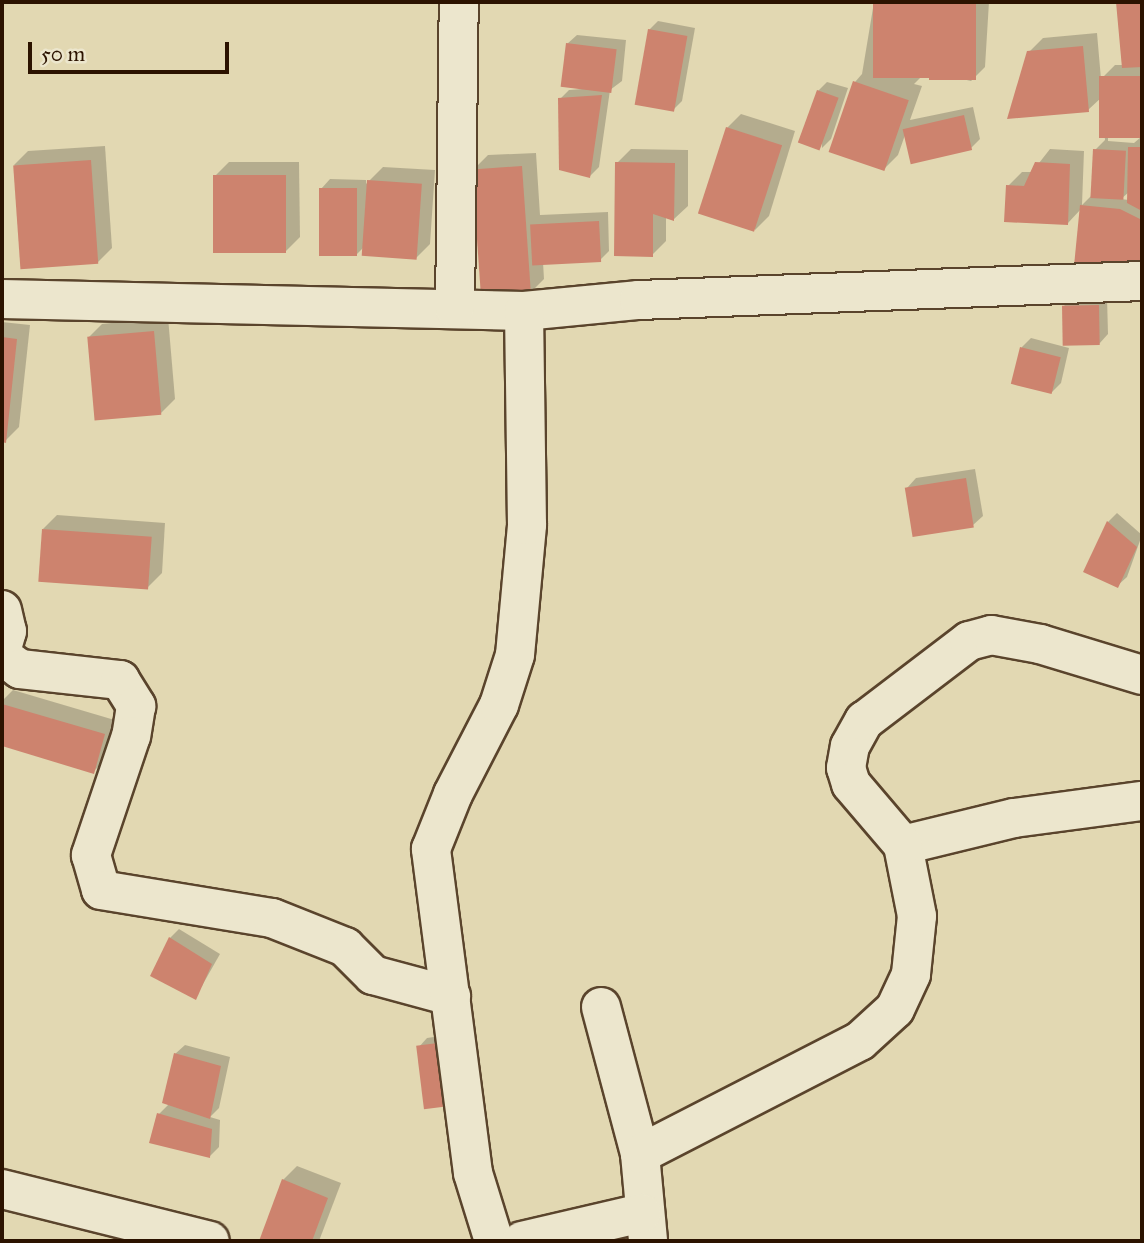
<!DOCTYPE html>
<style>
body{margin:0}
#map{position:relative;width:1144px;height:1243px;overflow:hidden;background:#e2d8b2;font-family:"IM FELL Great Primer",serif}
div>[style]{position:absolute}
.shadow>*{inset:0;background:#0003}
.building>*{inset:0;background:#cd836e;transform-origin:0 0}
.roads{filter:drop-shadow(2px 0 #5a442c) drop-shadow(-2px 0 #5a442c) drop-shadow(0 2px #5a442c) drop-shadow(0 -2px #5a442c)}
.minor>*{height:38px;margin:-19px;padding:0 19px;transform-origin:19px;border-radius:19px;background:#ece6cd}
span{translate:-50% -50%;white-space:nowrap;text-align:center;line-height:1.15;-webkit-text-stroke:5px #ece6cd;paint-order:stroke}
.frame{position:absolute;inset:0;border:4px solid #2c1300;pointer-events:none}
.scale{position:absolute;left:28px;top:42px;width:201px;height:32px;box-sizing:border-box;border:4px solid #2c1300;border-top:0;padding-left:9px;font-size:21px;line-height:24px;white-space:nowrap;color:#2c1300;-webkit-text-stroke:5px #ece6cd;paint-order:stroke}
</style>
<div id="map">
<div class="shadow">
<div style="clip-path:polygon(874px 2px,989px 2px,985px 67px,971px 81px,927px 71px,914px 84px,922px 86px,910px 120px,973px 107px,980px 139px,971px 148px,905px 135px,898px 155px,884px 169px,831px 151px,855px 82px,862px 74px)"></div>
<div style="clip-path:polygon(evenodd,1118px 2px,1142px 2px,1142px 271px,1081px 209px,1068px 223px,1008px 186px,1022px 172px,1032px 172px,1050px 149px,1084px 151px,1082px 205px,1092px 195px,1095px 150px,1105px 140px,1102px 97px,1088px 110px,1029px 52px,1043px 38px,1097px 33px,1101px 79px,1115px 65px,1123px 65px,1118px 2px,1141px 137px,1134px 143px,1108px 141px,1108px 138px,1141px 137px,1118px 2px,1129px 192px,1129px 200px,1121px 199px,1129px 192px)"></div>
<div style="clip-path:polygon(658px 21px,695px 28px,682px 101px,673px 110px,649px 30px)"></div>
<div style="clip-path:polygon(577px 35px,626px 40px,622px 81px,610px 90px,599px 167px,590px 176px,560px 99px,569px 90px,582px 89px,567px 44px)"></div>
<div style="clip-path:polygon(827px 82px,848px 88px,831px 139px,822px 148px,818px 91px)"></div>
<div style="clip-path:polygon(741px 114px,795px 131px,769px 216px,755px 230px,727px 128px)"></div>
<div style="clip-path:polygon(105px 146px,112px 248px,98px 262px,14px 165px,28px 151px)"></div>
<div style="clip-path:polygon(631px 149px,688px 150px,688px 206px,674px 219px,666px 217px,666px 241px,652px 255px,617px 163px)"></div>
<div style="clip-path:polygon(536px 153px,540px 215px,608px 212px,609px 251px,600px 260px,543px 262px,544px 279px,530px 293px,474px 169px,488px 155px)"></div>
<div style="clip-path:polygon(229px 162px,299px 162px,300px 237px,286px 251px,215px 176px)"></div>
<div style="clip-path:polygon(383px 167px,435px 170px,430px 244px,416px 258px,364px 247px,356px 255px,321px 189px,330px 179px,366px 180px,366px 184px)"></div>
<div style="clip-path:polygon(1073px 297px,1107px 297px,1108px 334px,1099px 344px,1064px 306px)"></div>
<div style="clip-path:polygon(168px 317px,175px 399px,161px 413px,88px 338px,102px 324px)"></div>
<div style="clip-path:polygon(2px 322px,30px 325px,19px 427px,5px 441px)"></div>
<div style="clip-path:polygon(1031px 338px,1069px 348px,1061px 383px,1052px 392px,1013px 382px,1022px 347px)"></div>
<div style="clip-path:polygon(975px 469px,983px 516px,973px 525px,907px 488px,916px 478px)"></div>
<div style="clip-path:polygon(1117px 513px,1142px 535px,1127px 577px,1117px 586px,1086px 571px,1108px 522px)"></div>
<div style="clip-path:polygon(57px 515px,165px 523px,162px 573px,148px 587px,43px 529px)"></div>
<div style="clip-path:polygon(13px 690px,118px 721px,107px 758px,93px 772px,2px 745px,2px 701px)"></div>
<div style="clip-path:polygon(179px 929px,220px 954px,195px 998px,170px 938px)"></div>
<div style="clip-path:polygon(447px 1035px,455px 1095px,418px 1048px,427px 1038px)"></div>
<div style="clip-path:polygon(185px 1045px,230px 1057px,219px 1108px,210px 1117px,220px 1120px,219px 1147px,210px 1156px,159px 1114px,169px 1104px,175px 1054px)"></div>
<div style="clip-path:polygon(297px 1166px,341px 1183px,319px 1241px,261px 1241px,283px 1180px)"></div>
</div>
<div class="building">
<div style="left:873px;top:2px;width:56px;height:76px"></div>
<div style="left:929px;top:2px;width:47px;height:78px"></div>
<div style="clip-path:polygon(1116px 2px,1142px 2px,1142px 67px,1122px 68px)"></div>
<div style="left:648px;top:29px;width:40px;height:77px;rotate:10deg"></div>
<div style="left:566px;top:43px;width:51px;height:44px;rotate:7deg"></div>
<div style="clip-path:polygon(1083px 46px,1089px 112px,1007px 119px,1027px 51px)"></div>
<div style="left:1142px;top:76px;width:62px;height:43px;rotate:90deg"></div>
<div style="left:853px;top:81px;width:59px;height:75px;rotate:19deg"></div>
<div style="left:817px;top:90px;width:23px;height:56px;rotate:20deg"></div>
<div style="clip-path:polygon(602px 95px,590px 178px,559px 170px,558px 98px)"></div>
<div style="left:964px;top:115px;width:36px;height:63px;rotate:77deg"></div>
<div style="left:726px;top:127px;width:59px;height:91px;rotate:18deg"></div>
<div style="clip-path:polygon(1128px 147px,1142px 147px,1142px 211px,1127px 203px)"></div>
<div style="left:1093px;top:149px;width:33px;height:49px;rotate:3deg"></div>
<div style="left:91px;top:160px;width:104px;height:78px;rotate:86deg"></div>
<div style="clip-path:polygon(615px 162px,675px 163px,674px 221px,653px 214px,653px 257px,614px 256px)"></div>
<div style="clip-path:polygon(1035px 162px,1070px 164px,1068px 225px,1004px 222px,1006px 185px,1024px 186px)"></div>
<div style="left:522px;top:166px;width:129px;height:50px;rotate:86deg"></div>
<div style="left:213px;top:175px;width:73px;height:78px"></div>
<div style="left:367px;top:180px;width:55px;height:76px;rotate:4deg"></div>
<div style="left:319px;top:188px;width:38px;height:68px"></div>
<div style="clip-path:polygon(1080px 205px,1120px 209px,1142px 220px,1142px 273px,1074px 266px)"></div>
<div style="left:599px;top:221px;width:41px;height:69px;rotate:87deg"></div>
<div style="left:1099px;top:305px;width:40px;height:37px;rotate:89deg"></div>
<div style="left:154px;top:331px;width:84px;height:67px;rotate:85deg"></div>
<div style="clip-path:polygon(2px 337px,17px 339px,6px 443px,2px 442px)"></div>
<div style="left:1020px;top:347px;width:42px;height:38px;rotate:14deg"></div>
<div style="left:966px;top:478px;width:50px;height:62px;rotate:81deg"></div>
<div style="clip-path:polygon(1107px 521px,1137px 547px,1118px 588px,1083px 572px)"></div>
<div style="left:42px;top:529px;width:110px;height:53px;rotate:4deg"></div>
<div style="clip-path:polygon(2px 704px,105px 734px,94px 774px,2px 746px)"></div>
<div style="clip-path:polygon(169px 937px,212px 964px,196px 1000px,150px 976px)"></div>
<div style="left:438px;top:1043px;width:64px;height:22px;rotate:83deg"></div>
<div style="clip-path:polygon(174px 1053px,221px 1066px,210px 1119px,162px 1103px)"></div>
<div style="clip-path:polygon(157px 1113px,212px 1129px,210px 1158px,149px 1143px)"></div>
<div style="clip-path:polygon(282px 1179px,328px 1198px,312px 1241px,259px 1241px)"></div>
</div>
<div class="roads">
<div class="minor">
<div style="left:2px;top:299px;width:522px;rotate:1.32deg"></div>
<div style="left:524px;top:311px;width:116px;rotate:-5.5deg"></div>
<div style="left:639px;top:300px;width:503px;rotate:-2.16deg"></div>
<div style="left:455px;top:309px;width:307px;rotate:-89.3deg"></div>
<div style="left:2px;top:610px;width:22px;rotate:77deg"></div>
<div style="left:7px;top:631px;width:19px;rotate:106deg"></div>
<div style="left:2px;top:656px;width:22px;rotate:36deg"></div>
<div style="left:20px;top:669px;width:101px;rotate:6.3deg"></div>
<div style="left:120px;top:680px;width:31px;rotate:58deg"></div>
<div style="left:136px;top:706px;width:30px;rotate:99deg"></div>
<div style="left:131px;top:736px;width:126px;rotate:108.6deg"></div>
<div style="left:91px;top:855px;width:36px;rotate:74deg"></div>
<div style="left:101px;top:890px;width:173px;rotate:9.3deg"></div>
<div style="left:272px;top:918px;width:79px;rotate:21.7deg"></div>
<div style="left:345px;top:947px;width:40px;rotate:45deg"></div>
<div style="left:373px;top:975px;width:81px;rotate:15.1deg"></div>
<div style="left:903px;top:845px;width:114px;rotate:-13.7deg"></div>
<div style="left:1014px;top:818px;width:129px;rotate:-7.6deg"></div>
<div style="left:601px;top:1007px;width:152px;rotate:75.1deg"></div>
<div style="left:640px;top:1154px;width:87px;rotate:84.7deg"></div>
<div style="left:640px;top:1154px;width:247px;rotate:-27.2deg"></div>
<div style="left:860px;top:1041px;width:47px;rotate:-42.4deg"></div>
<div style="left:895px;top:1009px;width:38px;rotate:-65deg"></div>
<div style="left:911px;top:974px;width:58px;rotate:-84.1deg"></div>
<div style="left:917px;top:916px;width:72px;rotate:-101.2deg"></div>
<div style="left:903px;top:845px;width:80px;rotate:-130.4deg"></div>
<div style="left:851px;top:784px;width:17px;rotate:-107deg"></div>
<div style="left:846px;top:768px;width:22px;rotate:-80deg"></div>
<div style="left:850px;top:746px;width:29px;rotate:-61deg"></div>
<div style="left:864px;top:721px;width:132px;rotate:-37.3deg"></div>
<div style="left:969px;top:641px;width:23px;rotate:-15deg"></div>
<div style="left:991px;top:635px;width:50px;rotate:10.4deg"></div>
<div style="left:1040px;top:644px;width:107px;rotate:16.9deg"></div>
<div style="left:2px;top:1189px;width:214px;rotate:14deg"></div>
<div style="left:494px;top:1241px;width:71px;rotate:-107.2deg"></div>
<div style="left:473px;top:1173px;width:327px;rotate:-97.4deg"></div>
<div style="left:431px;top:849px;width:59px;rotate:-68.2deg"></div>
<div style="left:453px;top:794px;width:100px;rotate:-62.7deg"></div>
<div style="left:499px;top:705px;width:52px;rotate:-72.3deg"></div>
<div style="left:515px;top:655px;width:131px;rotate:-84.7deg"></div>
<div style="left:527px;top:525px;width:214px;rotate:-90.8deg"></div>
<div style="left:522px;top:1241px;width:123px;rotate:-13.1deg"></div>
</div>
</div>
<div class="frame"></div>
<div class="scale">50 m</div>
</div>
